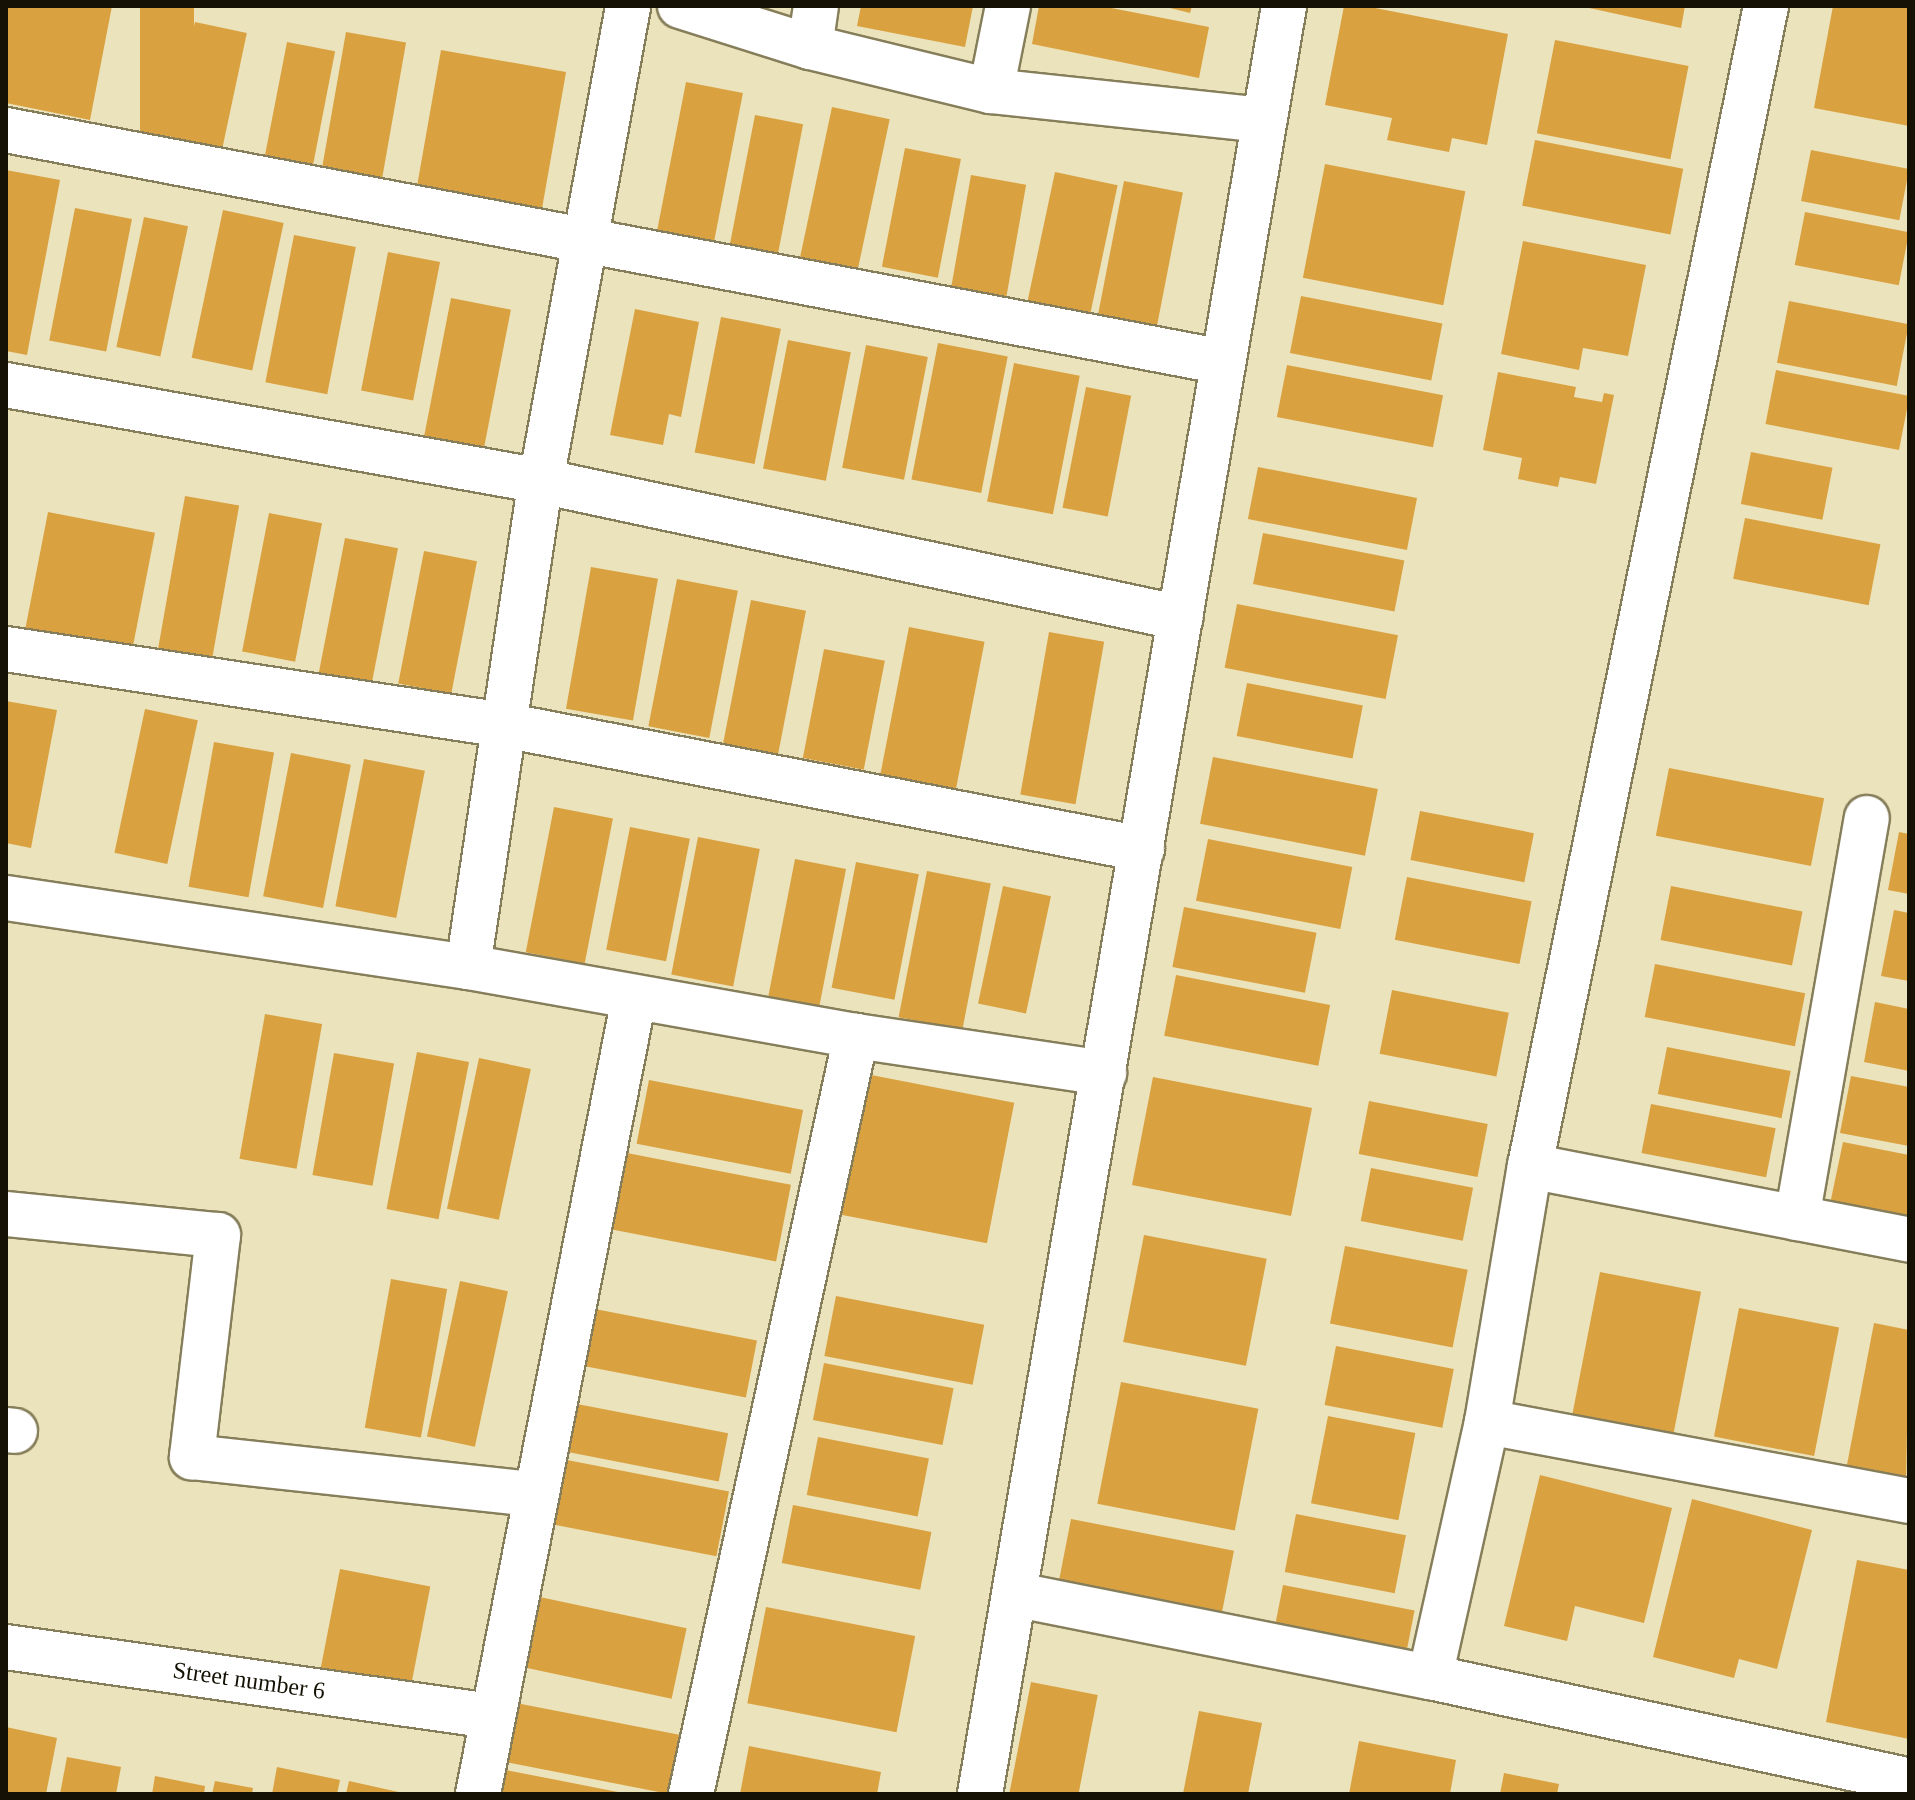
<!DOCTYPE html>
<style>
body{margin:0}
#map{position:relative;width:1915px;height:1800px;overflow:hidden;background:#ebe3bb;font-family:Georgia,serif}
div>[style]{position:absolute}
.building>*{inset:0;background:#daa141;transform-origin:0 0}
.roads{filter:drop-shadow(2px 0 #867e5a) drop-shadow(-2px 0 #867e5a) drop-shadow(0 2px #867e5a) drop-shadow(0 -2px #867e5a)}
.street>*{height:44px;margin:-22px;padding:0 22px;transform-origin:22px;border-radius:22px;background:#fff}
span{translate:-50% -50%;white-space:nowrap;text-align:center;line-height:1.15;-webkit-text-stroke:7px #fff;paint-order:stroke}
.street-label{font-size:24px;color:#151205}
.frame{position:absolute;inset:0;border:8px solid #151205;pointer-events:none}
</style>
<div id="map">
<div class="building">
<div style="clip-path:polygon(6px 6px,112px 6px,90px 120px,6px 103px)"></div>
<div style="left:140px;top:6px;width:54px;height:130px"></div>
<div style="clip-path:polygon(861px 6px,973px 6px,965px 47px,857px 26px)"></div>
<div style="clip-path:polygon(1039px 6px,1101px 6px,1209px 27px,1199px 78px,1032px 44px)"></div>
<div style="clip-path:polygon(1162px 6px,1192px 6px,1190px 13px)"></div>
<div style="clip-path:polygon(1344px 6px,1365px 6px,1508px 34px,1487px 145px,1452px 138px,1449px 152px,1387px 140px,1392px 118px,1325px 105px)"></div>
<div style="clip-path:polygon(1580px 6px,1685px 6px,1681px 28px)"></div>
<div style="clip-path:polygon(1833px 6px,1909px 6px,1909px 126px,1814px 108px)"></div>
<div style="left:195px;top:22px;width:53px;height:134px;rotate:12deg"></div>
<div style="left:346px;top:32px;width:61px;height:155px;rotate:10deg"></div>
<div style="left:1555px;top:40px;width:136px;height:95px;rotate:11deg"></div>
<div style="left:287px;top:42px;width:49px;height:134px;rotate:11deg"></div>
<div style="left:441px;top:50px;width:127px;height:156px;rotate:10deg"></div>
<div style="left:686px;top:82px;width:58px;height:162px;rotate:11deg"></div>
<div style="left:832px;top:107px;width:59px;height:169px;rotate:12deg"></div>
<div style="left:755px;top:115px;width:49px;height:142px;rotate:11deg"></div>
<div style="left:1535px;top:140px;width:151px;height:67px;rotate:11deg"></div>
<div style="left:905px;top:148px;width:57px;height:121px;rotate:11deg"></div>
<div style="left:1811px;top:150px;width:100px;height:52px;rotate:11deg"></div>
<div style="left:1325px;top:164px;width:143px;height:116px;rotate:11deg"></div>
<div style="clip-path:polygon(6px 170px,60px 180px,27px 355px,6px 351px)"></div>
<div style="left:1055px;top:172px;width:64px;height:147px;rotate:12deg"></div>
<div style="left:971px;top:175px;width:56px;height:131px;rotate:10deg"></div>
<div style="left:1124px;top:181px;width:60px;height:136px;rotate:11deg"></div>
<div style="left:75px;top:208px;width:58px;height:135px;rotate:11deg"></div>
<div style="left:223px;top:210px;width:62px;height:151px;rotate:12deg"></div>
<div style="left:1805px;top:212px;width:106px;height:54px;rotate:11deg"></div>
<div style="left:144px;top:217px;width:45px;height:133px;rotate:12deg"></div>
<div style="left:294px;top:235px;width:63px;height:150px;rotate:11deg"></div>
<div style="clip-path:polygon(1523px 241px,1646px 265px,1628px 356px,1583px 348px,1579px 370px,1501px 354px)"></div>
<div style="left:388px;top:252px;width:53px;height:141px;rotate:11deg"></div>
<div style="left:1301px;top:296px;width:144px;height:58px;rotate:11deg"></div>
<div style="left:451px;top:298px;width:61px;height:154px;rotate:11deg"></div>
<div style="left:1789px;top:301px;width:122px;height:63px;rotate:11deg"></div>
<div style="clip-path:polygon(635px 309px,699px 322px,681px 417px,669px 414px,663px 445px,610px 435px)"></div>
<div style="left:721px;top:317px;width:61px;height:138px;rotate:11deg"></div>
<div style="left:788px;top:340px;width:64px;height:131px;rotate:11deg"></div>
<div style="left:938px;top:343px;width:71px;height:139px;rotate:11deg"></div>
<div style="left:866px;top:345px;width:63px;height:125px;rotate:11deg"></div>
<div style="left:1014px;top:363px;width:67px;height:141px;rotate:11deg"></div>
<div style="left:1287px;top:365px;width:159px;height:53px;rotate:11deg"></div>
<div style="left:1776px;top:370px;width:136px;height:55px;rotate:11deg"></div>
<div style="clip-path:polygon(1498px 372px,1576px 387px,1574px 397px,1602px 402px,1604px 393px,1614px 395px,1596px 484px,1560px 477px,1558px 487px,1518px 479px,1522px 458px,1483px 450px)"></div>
<div style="left:1086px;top:387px;width:46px;height:123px;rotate:11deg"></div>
<div style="left:1751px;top:452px;width:83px;height:53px;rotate:11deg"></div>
<div style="left:1258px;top:467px;width:162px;height:53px;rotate:11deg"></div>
<div style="left:185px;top:496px;width:55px;height:156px;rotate:10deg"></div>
<div style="left:48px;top:512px;width:109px;height:129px;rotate:11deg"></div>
<div style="left:269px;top:513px;width:54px;height:141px;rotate:11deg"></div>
<div style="left:1745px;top:518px;width:138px;height:62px;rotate:11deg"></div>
<div style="left:1263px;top:533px;width:144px;height:52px;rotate:11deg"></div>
<div style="left:345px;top:538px;width:54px;height:142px;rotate:11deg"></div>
<div style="left:424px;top:551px;width:54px;height:135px;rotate:11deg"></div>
<div style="left:591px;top:567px;width:68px;height:144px;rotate:10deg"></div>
<div style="left:677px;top:579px;width:62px;height:150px;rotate:11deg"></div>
<div style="left:751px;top:600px;width:56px;height:147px;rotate:11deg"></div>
<div style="left:1237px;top:604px;width:164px;height:65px;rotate:11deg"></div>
<div style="left:909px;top:627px;width:77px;height:160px;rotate:11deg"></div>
<div style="left:1049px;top:632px;width:56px;height:165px;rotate:10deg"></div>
<div style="left:824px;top:649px;width:62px;height:111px;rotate:11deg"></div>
<div style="left:1247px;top:683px;width:118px;height:54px;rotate:11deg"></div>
<div style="clip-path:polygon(6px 701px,57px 710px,31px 848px,6px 843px)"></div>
<div style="left:145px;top:709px;width:54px;height:147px;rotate:12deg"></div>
<div style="left:214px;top:742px;width:61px;height:147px;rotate:10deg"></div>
<div style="left:291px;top:753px;width:61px;height:146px;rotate:11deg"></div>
<div style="left:1213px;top:757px;width:168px;height:68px;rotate:11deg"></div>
<div style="left:364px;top:759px;width:62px;height:150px;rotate:11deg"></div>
<div style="left:1669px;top:768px;width:158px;height:69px;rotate:11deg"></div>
<div style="left:554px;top:807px;width:60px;height:148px;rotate:11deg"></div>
<div style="left:1420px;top:811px;width:116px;height:50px;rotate:11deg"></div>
<div style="left:630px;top:827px;width:61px;height:125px;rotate:11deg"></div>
<div style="clip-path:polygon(1899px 832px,1909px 834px,1909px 894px,1888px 890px)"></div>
<div style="left:698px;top:837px;width:63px;height:140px;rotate:11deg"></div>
<div style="left:1208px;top:839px;width:147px;height:63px;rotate:11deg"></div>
<div style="left:795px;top:859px;width:52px;height:145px;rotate:11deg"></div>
<div style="left:856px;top:862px;width:64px;height:128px;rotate:11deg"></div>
<div style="left:927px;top:871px;width:65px;height:149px;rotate:11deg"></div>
<div style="left:1407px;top:877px;width:127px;height:64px;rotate:11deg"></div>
<div style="left:1003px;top:886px;width:49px;height:120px;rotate:12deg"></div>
<div style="left:1671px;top:886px;width:134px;height:55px;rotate:11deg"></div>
<div style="left:1184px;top:907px;width:135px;height:61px;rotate:11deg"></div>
<div style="clip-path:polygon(1894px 910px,1909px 913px,1909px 981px,1881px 976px)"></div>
<div style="left:1655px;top:964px;width:153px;height:54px;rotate:11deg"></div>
<div style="left:1176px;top:975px;width:157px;height:62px;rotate:11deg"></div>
<div style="left:1392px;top:990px;width:119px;height:65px;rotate:11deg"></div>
<div style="clip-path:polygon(1875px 1002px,1909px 1009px,1909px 1071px,1864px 1062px)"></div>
<div style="left:265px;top:1014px;width:58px;height:147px;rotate:10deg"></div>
<div style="left:1667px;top:1047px;width:126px;height:48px;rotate:11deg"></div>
<div style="left:417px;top:1052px;width:53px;height:160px;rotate:11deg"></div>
<div style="left:334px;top:1053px;width:61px;height:124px;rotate:10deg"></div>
<div style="left:479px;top:1058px;width:53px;height:154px;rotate:12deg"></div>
<div style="left:866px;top:1074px;width:151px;height:143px;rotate:11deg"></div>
<div style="clip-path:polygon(1851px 1076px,1909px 1087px,1909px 1146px,1840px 1133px)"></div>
<div style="left:1153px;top:1077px;width:162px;height:110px;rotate:11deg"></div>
<div style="left:649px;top:1080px;width:157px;height:65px;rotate:11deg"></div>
<div style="left:1369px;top:1101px;width:121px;height:54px;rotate:11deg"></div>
<div style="left:1651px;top:1104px;width:127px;height:50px;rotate:11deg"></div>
<div style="clip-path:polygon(1843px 1142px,1909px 1155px,1909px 1220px,1830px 1204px)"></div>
<div style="left:627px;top:1153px;width:167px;height:78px;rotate:11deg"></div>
<div style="left:1371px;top:1168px;width:104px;height:54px;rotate:11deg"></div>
<div style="left:1144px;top:1235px;width:125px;height:109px;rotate:11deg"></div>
<div style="left:1345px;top:1246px;width:125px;height:79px;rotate:11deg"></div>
<div style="left:1600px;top:1272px;width:103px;height:151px;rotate:11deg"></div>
<div style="left:391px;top:1279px;width:57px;height:151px;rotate:10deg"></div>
<div style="left:460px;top:1281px;width:49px;height:159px;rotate:12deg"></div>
<div style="left:836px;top:1296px;width:151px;height:61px;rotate:11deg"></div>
<div style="left:1739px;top:1308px;width:102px;height:131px;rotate:11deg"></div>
<div style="left:595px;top:1309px;width:165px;height:58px;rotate:11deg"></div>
<div style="clip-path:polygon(1874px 1323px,1909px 1330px,1906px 1483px,1846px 1470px)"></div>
<div style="left:1336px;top:1346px;width:120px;height:60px;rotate:11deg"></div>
<div style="left:824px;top:1363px;width:132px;height:58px;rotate:11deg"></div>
<div style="left:1121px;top:1382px;width:140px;height:124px;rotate:11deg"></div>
<div style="left:572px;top:1403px;width:159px;height:49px;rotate:11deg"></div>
<div style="left:1328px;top:1416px;width:89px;height:89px;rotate:11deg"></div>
<div style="left:818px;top:1437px;width:113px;height:59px;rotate:11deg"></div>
<div style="left:567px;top:1460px;width:165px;height:66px;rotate:11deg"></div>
<div style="clip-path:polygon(1540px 1475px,1672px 1508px,1644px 1623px,1575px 1606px,1567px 1641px,1504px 1626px)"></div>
<div style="clip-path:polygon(1692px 1499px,1812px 1530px,1777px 1669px,1739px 1659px,1734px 1678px,1653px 1657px)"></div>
<div style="left:793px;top:1505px;width:141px;height:59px;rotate:11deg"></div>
<div style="left:1296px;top:1514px;width:112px;height:59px;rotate:11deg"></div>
<div style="left:1071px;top:1519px;width:166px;height:68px;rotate:11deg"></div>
<div style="clip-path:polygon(1857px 1560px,1909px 1570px,1909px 1739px,1826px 1722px)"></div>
<div style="left:340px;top:1569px;width:92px;height:110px;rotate:11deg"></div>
<div style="left:1283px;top:1585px;width:134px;height:53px;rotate:11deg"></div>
<div style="left:535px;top:1596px;width:155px;height:72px;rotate:12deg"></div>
<div style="left:766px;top:1607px;width:152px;height:98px;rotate:11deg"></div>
<div style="left:1031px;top:1682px;width:68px;height:114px;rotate:11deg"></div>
<div style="left:516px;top:1703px;width:169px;height:60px;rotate:11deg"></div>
<div style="clip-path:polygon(1199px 1711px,1262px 1723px,1248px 1794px,1183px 1794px)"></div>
<div style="clip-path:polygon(6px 1727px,57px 1738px,46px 1794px,6px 1794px)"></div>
<div style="clip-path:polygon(1359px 1741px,1456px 1760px,1450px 1794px,1349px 1794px)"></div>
<div style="clip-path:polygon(749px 1746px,881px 1772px,877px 1794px,740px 1794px)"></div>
<div style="clip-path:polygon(67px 1757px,121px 1767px,116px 1794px,60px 1794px)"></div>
<div style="clip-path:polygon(277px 1767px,340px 1780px,337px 1794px,272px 1794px)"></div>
<div style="clip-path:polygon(501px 1769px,623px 1793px,623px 1794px,496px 1794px)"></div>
<div style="clip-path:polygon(1504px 1773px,1559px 1784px,1557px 1794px,1500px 1794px)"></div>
<div style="clip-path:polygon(155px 1776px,205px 1786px,204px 1794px,152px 1794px)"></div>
<div style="clip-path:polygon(215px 1781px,253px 1788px,252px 1794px,212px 1794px)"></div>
<div style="clip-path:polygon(349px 1781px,403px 1793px,403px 1794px,346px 1794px)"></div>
</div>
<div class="roads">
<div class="street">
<div style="left:680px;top:6px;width:136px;rotate:17.5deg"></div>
<div style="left:810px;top:47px;width:186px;rotate:13.7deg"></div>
<div style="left:991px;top:91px;width:274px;rotate:6.1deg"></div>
<div style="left:810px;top:47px;width:41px;rotate:-81.7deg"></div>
<div style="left:991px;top:91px;width:87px;rotate:-78.7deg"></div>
<div style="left:6px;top:130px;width:1239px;rotate:10.79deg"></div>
<div style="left:6px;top:385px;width:544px;rotate:10.17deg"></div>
<div style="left:541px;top:481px;width:654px;rotate:12.08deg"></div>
<div style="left:6px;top:649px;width:504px;rotate:8.68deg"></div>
<div style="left:504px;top:725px;width:650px;rotate:11deg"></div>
<div style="left:6px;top:898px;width:467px;rotate:8.5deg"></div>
<div style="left:468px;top:967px;width:394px;rotate:10.1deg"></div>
<div style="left:856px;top:1036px;width:251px;rotate:8.5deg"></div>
<div style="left:468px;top:967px;width:491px;rotate:-81.5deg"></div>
<div style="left:541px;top:481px;width:483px;rotate:-79.6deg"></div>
<div style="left:1530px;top:1166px;width:386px;rotate:11deg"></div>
<div style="left:6px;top:1214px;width:213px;rotate:5.7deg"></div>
<div style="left:218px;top:1235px;width:224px;rotate:96.7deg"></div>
<div style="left:192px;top:1457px;width:344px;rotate:6.2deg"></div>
<div style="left:1797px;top:1218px;width:406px;rotate:-80.1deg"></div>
<div style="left:1487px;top:1422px;width:429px;rotate:10.6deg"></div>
<div style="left:6px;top:1430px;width:9px;rotate:6deg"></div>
<div style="left:1014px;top:1604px;width:10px;rotate:-66deg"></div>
<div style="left:1018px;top:1595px;width:420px;rotate:11.3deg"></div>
<div style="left:1430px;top:1677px;width:490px;rotate:12.2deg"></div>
<div style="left:6px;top:1647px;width:491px;rotate:8.1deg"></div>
<div style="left:1430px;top:1677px;width:261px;rotate:-77.4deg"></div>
<div style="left:1487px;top:1422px;width:260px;rotate:-80.5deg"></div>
<div style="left:1530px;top:1166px;width:1184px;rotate:-78.5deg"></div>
<div style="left:478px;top:1794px;width:811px;rotate:-78.91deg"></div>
<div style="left:691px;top:1794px;width:776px;rotate:-77.72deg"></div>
<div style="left:980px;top:1794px;width:1814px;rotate:-80.35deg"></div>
</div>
</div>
<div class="street-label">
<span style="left:249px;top:1681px;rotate:8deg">Street number 6</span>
</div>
<div class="frame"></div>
</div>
